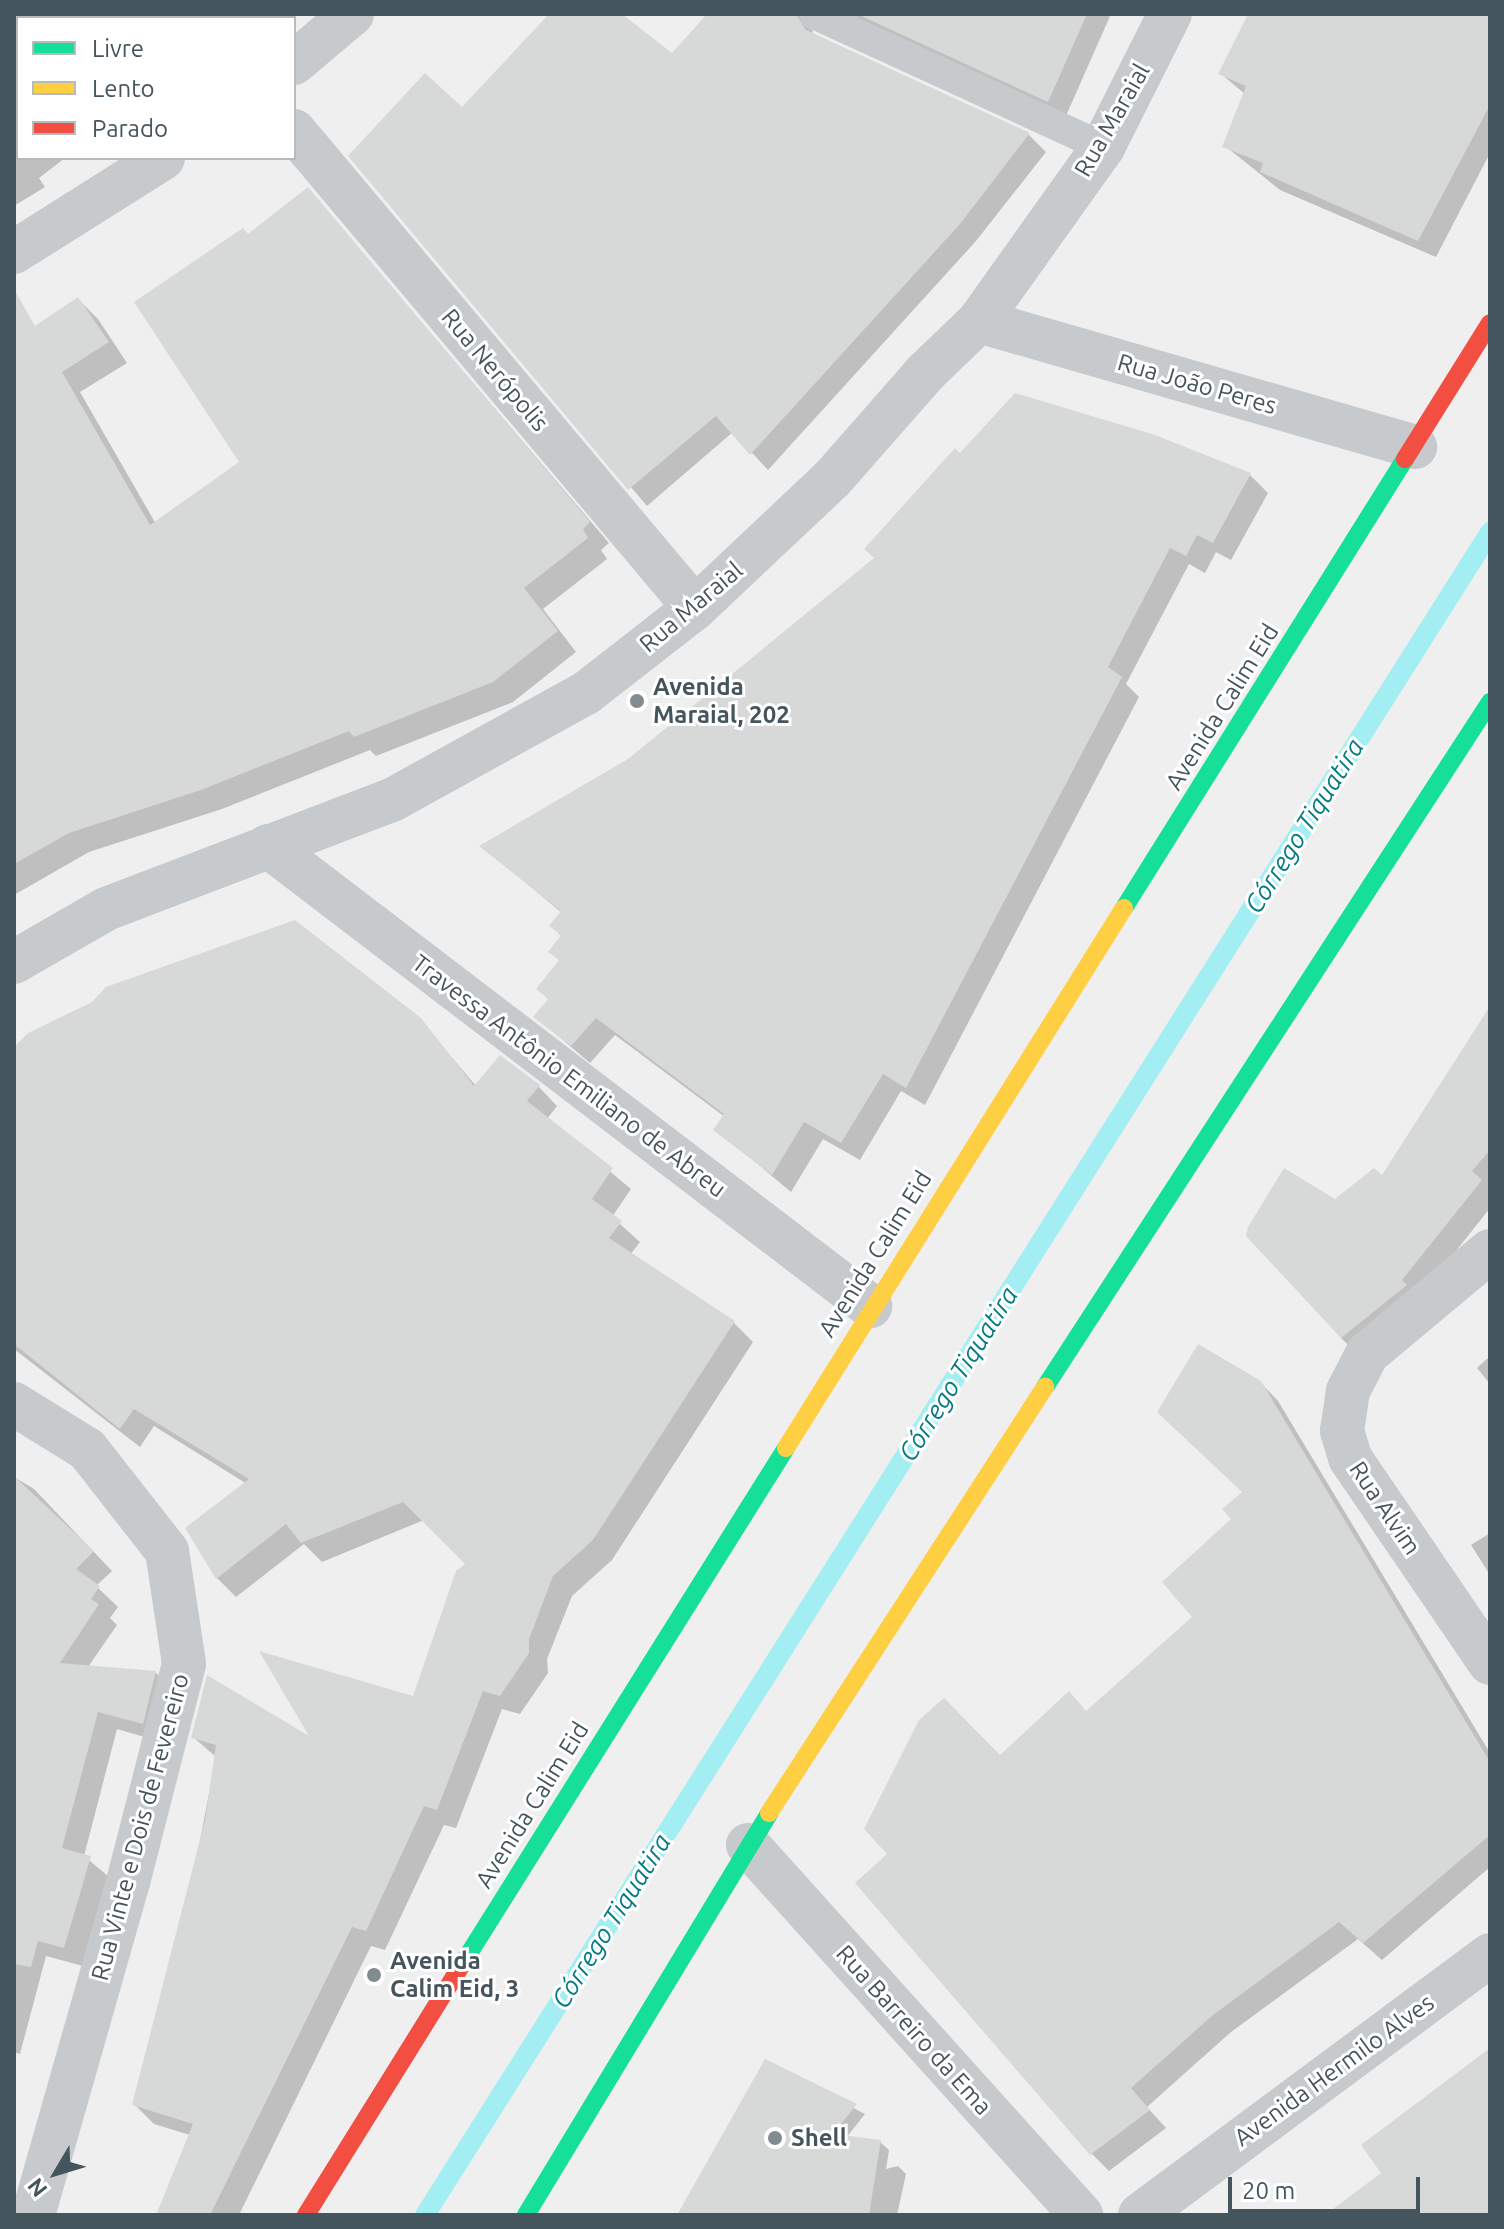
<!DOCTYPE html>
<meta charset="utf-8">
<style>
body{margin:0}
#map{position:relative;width:1504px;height:2229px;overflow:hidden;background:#f0efef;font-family:Ubuntu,sans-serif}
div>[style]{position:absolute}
.shadow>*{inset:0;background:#0003}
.stream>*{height:20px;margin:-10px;padding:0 10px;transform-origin:10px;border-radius:10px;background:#a3eef2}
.building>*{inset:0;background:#d7d8d8}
.lane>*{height:30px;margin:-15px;padding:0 15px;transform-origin:15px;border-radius:15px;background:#c6cacc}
.street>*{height:44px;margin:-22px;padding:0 22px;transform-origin:22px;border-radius:22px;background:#c6cacc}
.fast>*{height:18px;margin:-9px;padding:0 9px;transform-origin:9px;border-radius:9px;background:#16e098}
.slow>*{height:18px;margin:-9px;padding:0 9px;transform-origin:9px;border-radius:9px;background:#ffcf43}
.jam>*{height:18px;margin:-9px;padding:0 9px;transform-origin:9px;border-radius:9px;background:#f24e42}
.dots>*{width:22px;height:22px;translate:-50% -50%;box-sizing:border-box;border:4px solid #fff;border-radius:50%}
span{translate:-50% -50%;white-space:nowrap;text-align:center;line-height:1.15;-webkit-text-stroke:6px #fff;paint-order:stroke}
.street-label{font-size:24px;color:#45555d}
.poi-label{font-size:24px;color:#45555d;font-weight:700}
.left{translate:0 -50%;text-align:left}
.water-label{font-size:26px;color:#057c84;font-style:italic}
.frame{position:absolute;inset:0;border:16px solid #45555d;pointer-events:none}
.legend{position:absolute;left:16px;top:16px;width:280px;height:144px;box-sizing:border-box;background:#fff;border:2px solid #b5bbbe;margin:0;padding:10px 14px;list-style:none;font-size:24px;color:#45555d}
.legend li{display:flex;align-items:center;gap:16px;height:40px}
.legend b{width:40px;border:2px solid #b5bbbe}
.north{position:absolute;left:16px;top:2133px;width:80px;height:80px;-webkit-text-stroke:6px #fff;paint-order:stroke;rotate:232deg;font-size:22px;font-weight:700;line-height:32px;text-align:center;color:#45555d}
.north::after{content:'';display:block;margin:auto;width:28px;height:36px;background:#45555d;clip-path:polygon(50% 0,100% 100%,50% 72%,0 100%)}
.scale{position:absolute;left:1228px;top:2177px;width:192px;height:36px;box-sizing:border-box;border:4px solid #45555d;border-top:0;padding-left:10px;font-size:24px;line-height:28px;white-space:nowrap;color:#45555d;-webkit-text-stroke:6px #fff;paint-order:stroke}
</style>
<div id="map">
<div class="shadow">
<div style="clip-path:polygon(14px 14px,198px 14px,18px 18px,18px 158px,65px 158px,39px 178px,45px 187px,14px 206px)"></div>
<div style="clip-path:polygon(232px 14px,289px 14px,284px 18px)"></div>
<div style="clip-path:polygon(555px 14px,588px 14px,672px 56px,710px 14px,827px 14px,814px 23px,812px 35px,1029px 135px,1046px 152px,976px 241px,768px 470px,733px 432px,647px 506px,350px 156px,425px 76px,462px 110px)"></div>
<div style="clip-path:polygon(840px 14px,1111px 14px,1065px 118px)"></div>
<div style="clip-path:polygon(1250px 14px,1490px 14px,1490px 153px,1436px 257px,1280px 190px,1225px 146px,1245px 94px,1221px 74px)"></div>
<div style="clip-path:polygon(308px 189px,609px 543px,601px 550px,607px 559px,543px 609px,576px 652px,513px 702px,376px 756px,370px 750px,222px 809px,89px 852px,14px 895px,14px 342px,78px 299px,98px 319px,127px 363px,80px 392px,156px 524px,241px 462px,248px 236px)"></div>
<div style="clip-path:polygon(1154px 437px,1250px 475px,1268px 493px,1231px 560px,1216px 552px,1205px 573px,1189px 564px,1126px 684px,1139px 697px,925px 1105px,901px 1091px,860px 1160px,823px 1139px,791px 1192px,716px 1129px,725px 1117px,615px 1035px,590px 1063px,536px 1017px,550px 1000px,561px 961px,562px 937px,552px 926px,562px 913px,482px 846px,629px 760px,877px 559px,961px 456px)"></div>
<div style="clip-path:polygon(1490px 1018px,1490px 1208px,1418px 1299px,1359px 1355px,1341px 1338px,1335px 1201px,1383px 1178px)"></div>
<div style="clip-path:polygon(420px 1020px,476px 1086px,538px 1086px,557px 1106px,547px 1119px,631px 1189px,612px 1217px,640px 1242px,630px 1255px,734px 1323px,753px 1342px,612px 1560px,572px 1596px,547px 1659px,548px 1673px,520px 1714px,502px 1709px,456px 1828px,444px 1825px,385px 1950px,371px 1946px,239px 2215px,158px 2215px,190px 2135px,154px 2124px,134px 2104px,184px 1924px,216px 1757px,193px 1737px,315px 1742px,414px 1699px,468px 1564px,424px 1520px,322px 1562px,304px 1544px,236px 1597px,217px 1578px,247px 1484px,154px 1426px,140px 1447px,14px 1349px,14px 1050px)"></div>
<div style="clip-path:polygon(1490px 1356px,1490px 1384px,1477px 1368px)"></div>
<div style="clip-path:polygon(1260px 1382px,1278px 1401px,1490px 1753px,1490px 1867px,1382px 1960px,1358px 1939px,1231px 2032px,1147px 2107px,1166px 2128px,1109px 2171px,1092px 2154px,890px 1854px,1000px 1758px,1087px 1712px,1195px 1617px,1245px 1493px)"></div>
<div style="clip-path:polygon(14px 1477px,34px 1489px,112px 1571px,96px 1586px,118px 1607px,110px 1618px,117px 1625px,88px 1667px,156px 1673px,174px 1692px,162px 1742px,117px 1729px,84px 1856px,109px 1877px,83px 1966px,46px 1956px,20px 2054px,14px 2052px)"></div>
<div style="clip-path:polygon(1490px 1533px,1490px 1575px,1471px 1545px)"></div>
<div style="clip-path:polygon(765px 2062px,865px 2114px,846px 2138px,880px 2142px,889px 2150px,886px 2169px,898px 2166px,906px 2174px,897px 2215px,680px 2215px)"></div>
</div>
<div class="stream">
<div style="left:425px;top:2215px;width:1992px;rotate:-57.67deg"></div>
</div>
<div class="building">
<div style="clip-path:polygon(549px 14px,622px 14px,672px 53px,707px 14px,796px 14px,806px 30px,1030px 133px,960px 224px,750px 455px,716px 416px,628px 490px,348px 156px,425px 73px,462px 107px)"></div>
<div style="clip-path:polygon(857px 14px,1087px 14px,1048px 102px)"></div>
<div style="clip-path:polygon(1248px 14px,1490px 14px,1490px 105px,1418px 241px,1260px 172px,1263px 163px,1222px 147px,1246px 86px,1218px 74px)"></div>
<div style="clip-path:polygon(308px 187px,590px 522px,583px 529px,588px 538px,524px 588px,558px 631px,493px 682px,354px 737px,349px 731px,201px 790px,69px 833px,14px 864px,14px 289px,35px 326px,78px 297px,109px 342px,62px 372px,150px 525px,239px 462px,134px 302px,243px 228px,248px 234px)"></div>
<div style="clip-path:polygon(1015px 393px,1155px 435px,1251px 473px,1213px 543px,1197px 535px,1186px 556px,1170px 548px,1108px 667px,1122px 677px,906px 1088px,883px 1074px,841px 1143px,804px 1122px,772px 1175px,713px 1130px,724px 1114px,596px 1018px,571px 1046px,533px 1017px,548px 999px,536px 989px,559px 960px,548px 952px,561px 935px,549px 926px,561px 911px,479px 846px,628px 759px,874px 558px,864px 549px,955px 448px,960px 453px)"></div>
<div style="clip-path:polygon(295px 920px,421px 1018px,474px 1086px,500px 1055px,540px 1085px,527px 1101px,613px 1168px,592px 1199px,622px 1221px,609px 1238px,735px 1321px,593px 1540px,553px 1576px,529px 1639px,529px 1653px,500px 1696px,483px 1691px,437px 1810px,424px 1806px,366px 1931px,352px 1927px,210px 2215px,156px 2215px,193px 2124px,132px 2105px,205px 1820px,216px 1745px,191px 1738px,207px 1675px,309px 1736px,259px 1651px,413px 1696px,456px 1571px,465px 1564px,403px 1502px,301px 1543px,286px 1524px,216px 1579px,185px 1528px,249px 1479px,134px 1409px,120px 1429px,14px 1344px,14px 1047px,28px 1033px,92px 1002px,106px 987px)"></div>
<div style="clip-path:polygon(1490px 1006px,1490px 1150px,1472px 1171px,1482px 1180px,1402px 1280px,1407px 1285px,1341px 1338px,1246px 1236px,1248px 1227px,1284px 1168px,1335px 1199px,1374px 1168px,1382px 1175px)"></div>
<div style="clip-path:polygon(1198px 1344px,1261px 1381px,1490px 1762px,1490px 1835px,1363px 1943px,1339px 1922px,1213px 2015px,1131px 2088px,1150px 2110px,1090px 2155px,855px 1883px,887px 1854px,864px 1829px,919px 1720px,944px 1698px,1000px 1755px,1069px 1691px,1086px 1711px,1192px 1617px,1162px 1582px,1231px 1519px,1222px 1509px,1242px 1492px,1157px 1412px)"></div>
<div style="clip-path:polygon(14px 1476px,94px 1551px,76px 1569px,100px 1586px,91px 1599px,99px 1604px,60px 1663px,156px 1671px,143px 1724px,98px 1712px,62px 1848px,91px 1856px,64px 1948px,38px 1941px,31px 1967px,14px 1964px)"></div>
<div style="clip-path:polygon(1490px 2048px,1490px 2215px,1325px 2215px,1381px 2173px,1361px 2145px)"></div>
<div style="clip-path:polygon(765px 2059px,857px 2104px,833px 2134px,881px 2140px,869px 2215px,677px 2215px)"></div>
</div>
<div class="lane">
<div style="left:814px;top:14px;width:318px;rotate:24.7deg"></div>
</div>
<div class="street">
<div style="left:196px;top:14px;width:5px;rotate:53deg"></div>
<div style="left:294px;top:63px;width:76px;rotate:-40.2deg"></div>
<div style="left:294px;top:131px;width:623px;rotate:49.95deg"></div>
<div style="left:14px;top:252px;width:176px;rotate:-32.2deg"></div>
<div style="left:979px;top:321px;width:454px;rotate:16.1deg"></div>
<div style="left:268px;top:846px;width:758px;rotate:37.38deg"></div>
<div style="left:14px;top:962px;width:106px;rotate:-29.9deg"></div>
<div style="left:106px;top:909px;width:306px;rotate:-20.9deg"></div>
<div style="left:392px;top:800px;width:222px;rotate:-28.9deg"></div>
<div style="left:586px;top:693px;width:138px;rotate:-37.9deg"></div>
<div style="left:695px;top:608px;width:188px;rotate:-43.3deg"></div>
<div style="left:832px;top:479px;width:141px;rotate:-48.7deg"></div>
<div style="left:925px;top:373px;width:75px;rotate:-43.9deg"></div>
<div style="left:979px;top:321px;width:214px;rotate:-54.5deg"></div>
<div style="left:1103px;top:147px;width:149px;rotate:-63.3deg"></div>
<div style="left:1490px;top:1251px;width:160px;rotate:140.1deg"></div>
<div style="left:1367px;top:1354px;width:42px;rotate:117.2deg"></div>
<div style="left:1348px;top:1391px;width:40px;rotate:98.5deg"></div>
<div style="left:1342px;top:1431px;width:28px;rotate:73deg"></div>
<div style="left:1350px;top:1458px;width:248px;rotate:55.7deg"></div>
<div style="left:14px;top:1404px;width:86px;rotate:31.7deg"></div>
<div style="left:87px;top:1449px;width:130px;rotate:51.9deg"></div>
<div style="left:167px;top:1551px;width:114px;rotate:81.4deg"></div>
<div style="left:184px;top:1664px;width:225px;rotate:104.4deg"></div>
<div style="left:128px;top:1882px;width:346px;rotate:105.9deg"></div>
<div style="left:748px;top:1845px;width:498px;rotate:48deg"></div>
<div style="left:1140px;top:2215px;width:436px;rotate:-36.6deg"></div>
</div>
<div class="fast">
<div style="left:1124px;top:908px;width:530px;rotate:-57.96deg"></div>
<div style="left:1045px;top:1387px;width:817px;rotate:-56.99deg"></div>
<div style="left:463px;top:1963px;width:608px;rotate:-57.9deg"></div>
<div style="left:526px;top:2215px;width:470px;rotate:-58.8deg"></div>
</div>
<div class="slow">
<div style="left:786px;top:1448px;width:637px;rotate:-57.96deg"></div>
<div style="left:769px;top:1813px;width:508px;rotate:-57.06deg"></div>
</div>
<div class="jam">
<div style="left:1405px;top:459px;width:160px;rotate:-58deg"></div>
<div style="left:306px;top:2215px;width:297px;rotate:-58.1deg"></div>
</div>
<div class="dots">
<div style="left:637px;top:701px;background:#818b90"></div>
<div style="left:374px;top:1975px;background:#818b90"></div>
<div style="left:775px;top:2138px;background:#818b90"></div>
</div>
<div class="street-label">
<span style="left:1112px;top:120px;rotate:-60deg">Rua Maraial</span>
<span style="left:495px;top:370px;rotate:50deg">Rua Nerópolis</span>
<span style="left:1197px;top:384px;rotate:16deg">Rua João Peres</span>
<span style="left:691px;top:607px;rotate:-40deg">Rua Maraial</span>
<span style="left:1222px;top:707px;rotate:-58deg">Avenida Calim Eid</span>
<span style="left:569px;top:1076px;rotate:37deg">Travessa Antônio Emiliano de Abreu</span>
<span style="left:875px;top:1254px;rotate:-58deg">Avenida Calim Eid</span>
<span style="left:1385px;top:1508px;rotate:56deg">Rua Alvim</span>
<span style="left:532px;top:1805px;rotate:-58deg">Avenida Calim Eid</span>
<span style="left:140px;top:1827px;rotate:-75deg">Rua Vinte e Dois de Fevereiro</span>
<span style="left:914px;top:2030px;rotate:48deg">Rua Barreiro da Ema</span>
<span style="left:1334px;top:2070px;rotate:-36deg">Avenida Hermilo Alves</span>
</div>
<div class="poi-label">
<span class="left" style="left:653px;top:701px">Avenida<br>Maraial, 202</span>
<span class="left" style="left:390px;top:1975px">Avenida<br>Calim Eid, 3</span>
<span class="left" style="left:791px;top:2138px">Shell</span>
</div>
<div class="water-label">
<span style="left:1304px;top:826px;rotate:-58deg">Córrego Tiquatira</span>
<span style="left:958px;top:1374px;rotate:-58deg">Córrego Tiquatira</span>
<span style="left:611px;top:1921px;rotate:-58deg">Córrego Tiquatira</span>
</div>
<div class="frame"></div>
<ul class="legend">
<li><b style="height:10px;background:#16e098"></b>Livre</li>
<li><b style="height:10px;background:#ffcf43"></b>Lento</li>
<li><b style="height:10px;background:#f24e42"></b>Parado</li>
</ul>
<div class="north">N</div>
<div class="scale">20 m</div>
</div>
